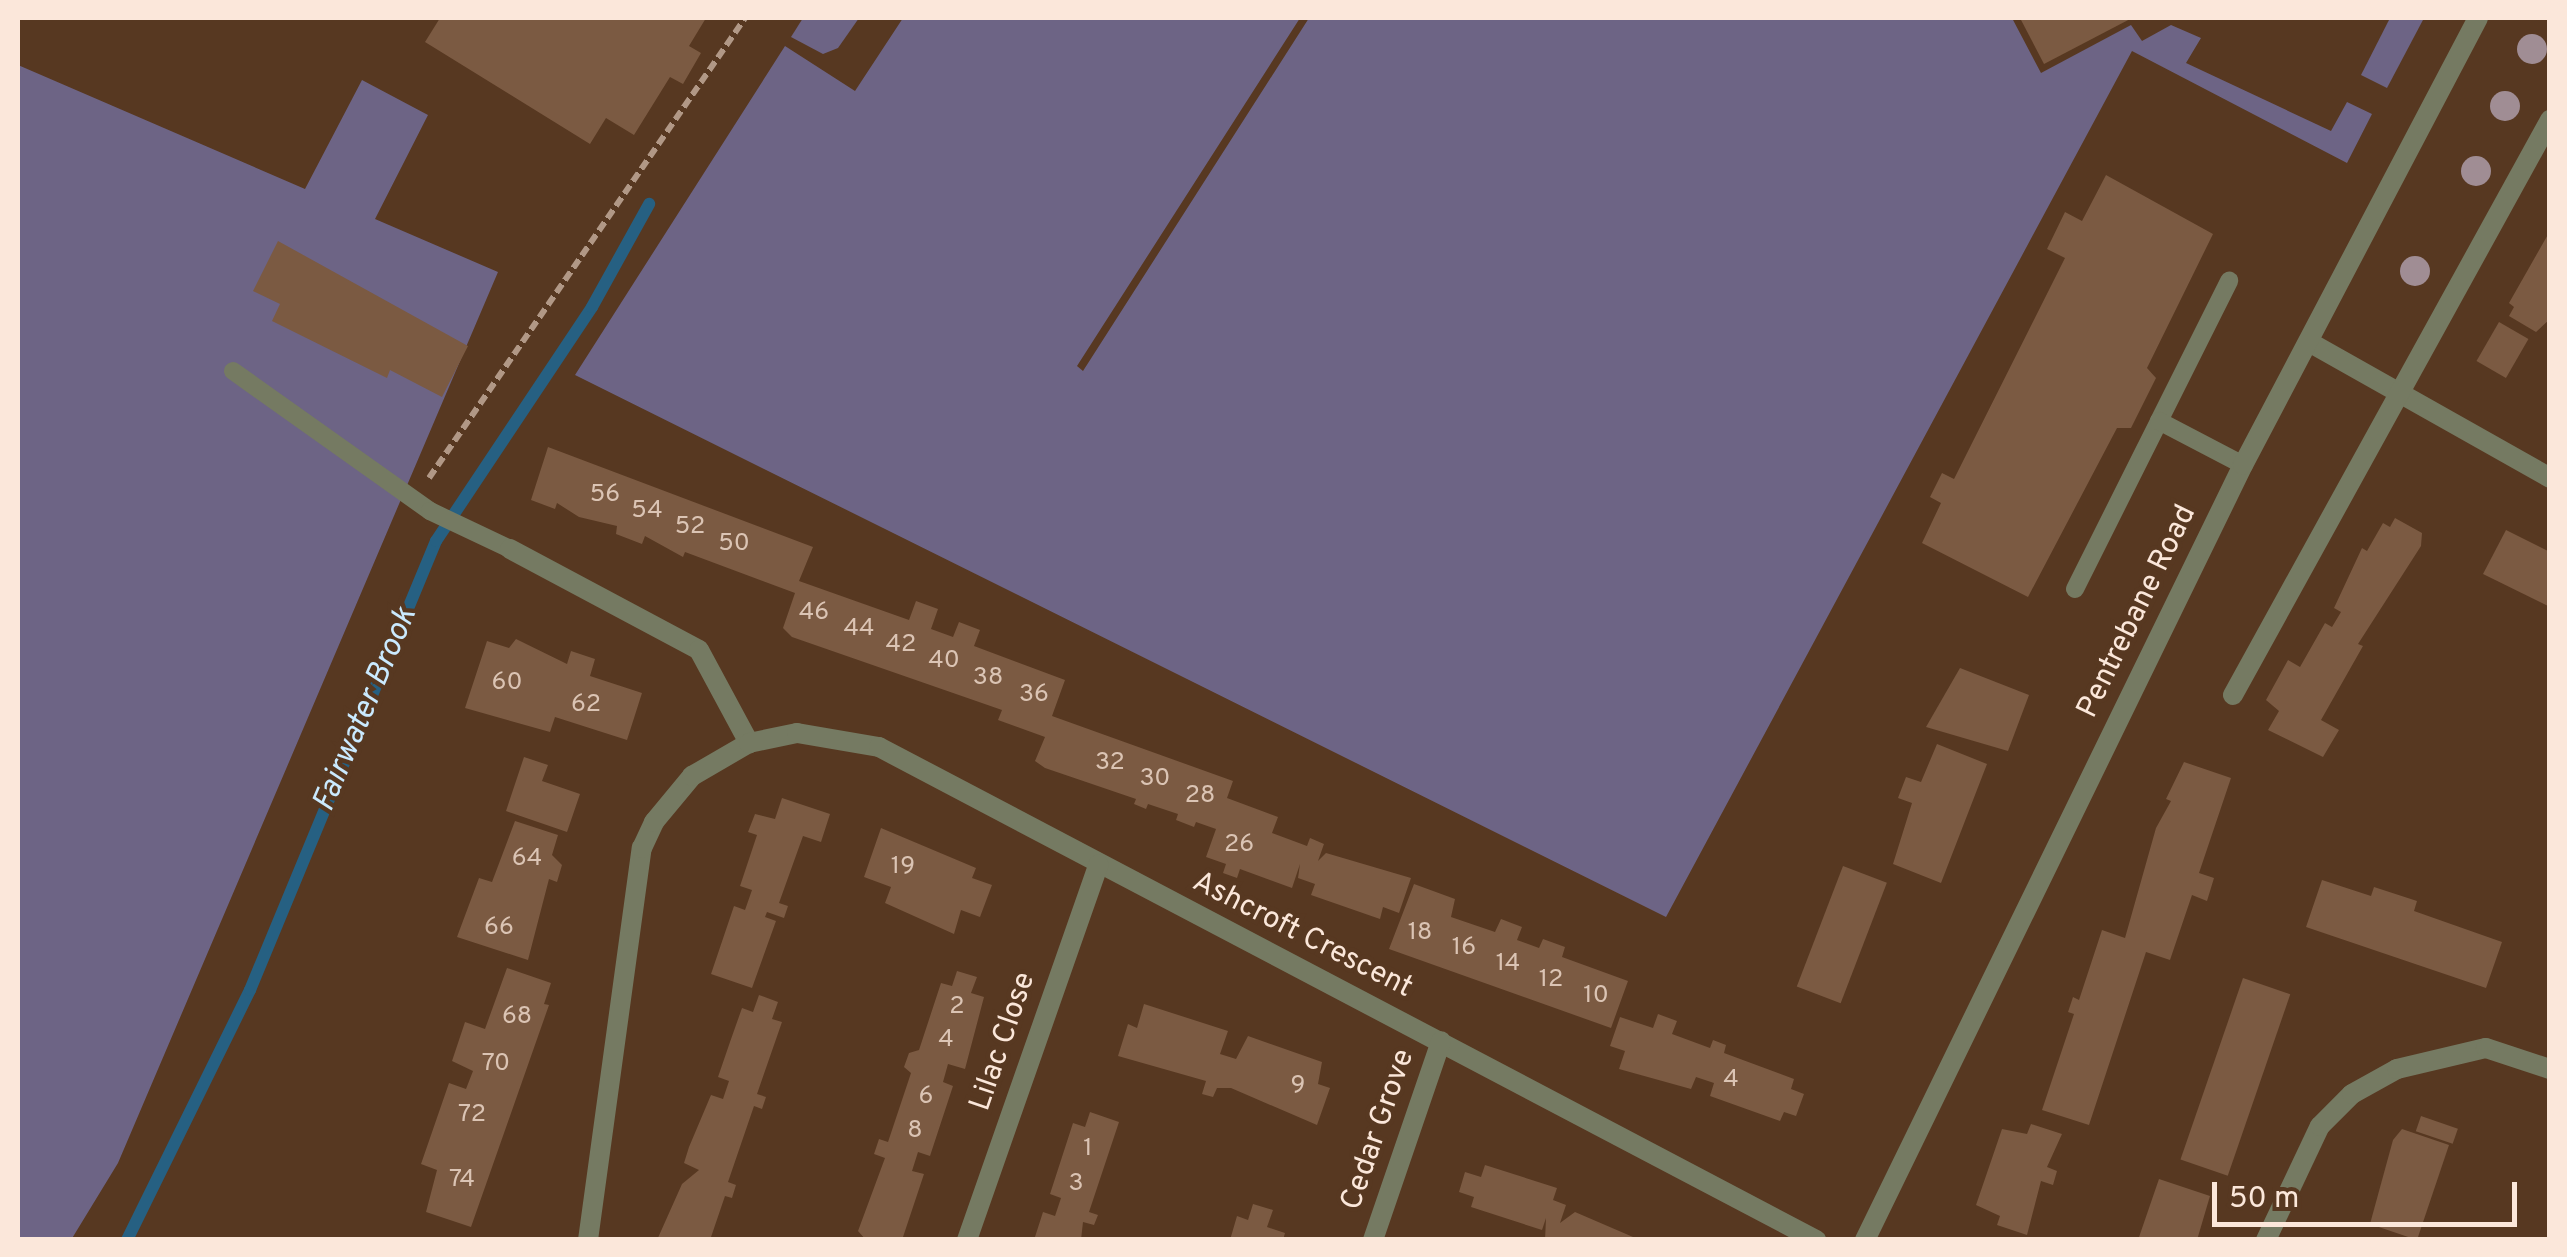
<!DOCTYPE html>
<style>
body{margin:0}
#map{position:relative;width:2567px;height:1257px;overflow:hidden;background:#573821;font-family:Overpass,sans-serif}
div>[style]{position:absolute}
.green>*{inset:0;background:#6d6485}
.stream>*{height:12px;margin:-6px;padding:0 6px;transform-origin:6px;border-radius:6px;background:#266082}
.building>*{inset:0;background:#7b5a42;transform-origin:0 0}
.path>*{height:6px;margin-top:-3px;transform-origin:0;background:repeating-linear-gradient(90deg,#b19886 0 10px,transparent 0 15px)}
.lane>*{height:18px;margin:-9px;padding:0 9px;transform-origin:9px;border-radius:9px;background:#757a62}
.street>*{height:20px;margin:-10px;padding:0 10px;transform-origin:10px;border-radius:10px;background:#757a62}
.trees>*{width:30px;height:30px;margin:-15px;border-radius:50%;background:#a08d94}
span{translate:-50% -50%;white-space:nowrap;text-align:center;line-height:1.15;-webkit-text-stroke:9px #573821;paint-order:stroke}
.number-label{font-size:25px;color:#dbc4b4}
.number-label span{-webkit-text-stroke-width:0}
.street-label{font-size:30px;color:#fbe7da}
.water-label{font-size:32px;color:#caeaff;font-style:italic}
.frame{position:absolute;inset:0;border:20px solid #fbe7da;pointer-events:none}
.scale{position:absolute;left:2212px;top:1182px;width:305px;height:45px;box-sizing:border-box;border:5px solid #fbe7da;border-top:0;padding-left:12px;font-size:30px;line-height:35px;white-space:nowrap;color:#fbe7da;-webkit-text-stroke:8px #573821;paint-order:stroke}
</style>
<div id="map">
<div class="green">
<div style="clip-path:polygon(803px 18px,859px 18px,838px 48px,823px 54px,791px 37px)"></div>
<div style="clip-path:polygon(903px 18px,1300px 18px,1077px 366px,1083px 371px,1309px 18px,2012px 18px,2041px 73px,2131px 25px,2142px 41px,2171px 25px,2201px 38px,2186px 63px,2331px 131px,2347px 102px,2372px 114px,2347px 163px,2132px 51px,1666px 917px,575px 375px,785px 46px,855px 91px)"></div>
<div style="clip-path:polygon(2390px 18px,2424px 18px,2387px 88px,2361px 75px)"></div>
<div style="clip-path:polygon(18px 65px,305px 189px,362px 80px,428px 115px,375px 219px,498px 272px,118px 1163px,71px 1240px,18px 1239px)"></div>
</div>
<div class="stream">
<div style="left:127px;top:1240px;width:279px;rotate:-63.8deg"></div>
<div style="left:250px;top:990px;width:486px;rotate:-67.5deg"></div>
<div style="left:436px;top:541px;width:281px;rotate:-56.3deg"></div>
<div style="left:592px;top:307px;width:118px;rotate:-61deg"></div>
</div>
<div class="building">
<div style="clip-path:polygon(440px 18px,706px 18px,689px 46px,701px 53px,683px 84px,670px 77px,634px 135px,606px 118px,590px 144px,425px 42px)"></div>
<div style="clip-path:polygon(2020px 18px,2132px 18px,2044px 64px)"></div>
<div style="clip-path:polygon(2106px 175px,2213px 234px,2147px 368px,2156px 378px,2131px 428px,2117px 428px,2028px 597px,1922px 543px,1941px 503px,1930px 497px,1942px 473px,1954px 479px,2065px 258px,2047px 249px,2065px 212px,2082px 221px)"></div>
<div style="clip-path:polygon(2550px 231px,2550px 319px,2536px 332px,2509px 316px,2514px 307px,2509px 303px)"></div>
<div style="clip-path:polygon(278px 241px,468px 346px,442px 397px,390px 370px,387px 378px,272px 321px,280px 304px,253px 291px)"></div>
<div style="left:2499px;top:322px;width:34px;height:45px;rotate:30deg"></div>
<div style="clip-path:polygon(548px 447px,813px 547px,799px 581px,909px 620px,916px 601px,938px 609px,931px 629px,953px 637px,959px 622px,980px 630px,974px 646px,1065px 680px,1052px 716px,1233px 781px,1227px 798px,1278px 817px,1272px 833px,1307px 846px,1310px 838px,1324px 844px,1318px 861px,1326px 853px,1411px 878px,1399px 913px,1383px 907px,1380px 919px,1311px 895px,1315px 884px,1298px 878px,1300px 864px,1292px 888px,1240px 869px,1237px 878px,1223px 873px,1226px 864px,1206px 857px,1216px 829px,1196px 822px,1194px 827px,1176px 820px,1178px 814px,1148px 804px,1146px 809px,1134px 804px,1136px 799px,1045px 768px,1035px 761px,1045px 737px,998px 720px,1002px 710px,792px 637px,783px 628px,795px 593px,685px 552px,683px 557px,645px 536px,642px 544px,616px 534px,617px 526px,579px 517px,557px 503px,555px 509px,531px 500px)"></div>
<div style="clip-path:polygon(2395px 518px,2422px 533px,2421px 546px,2358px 644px,2363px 646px,2321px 720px,2339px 730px,2323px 757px,2268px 730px,2279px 711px,2266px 700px,2288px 660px,2300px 667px,2325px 623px,2332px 627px,2341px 612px,2334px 608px,2362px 548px,2367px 551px,2383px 523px,2390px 527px)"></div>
<div style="clip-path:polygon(2506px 530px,2550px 552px,2550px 607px,2483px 574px)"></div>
<div style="clip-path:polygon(516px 639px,567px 664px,571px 651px,595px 659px,590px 676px,642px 693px,627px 740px,555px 717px,550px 732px,465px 708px,487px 641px,509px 648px)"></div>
<div style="clip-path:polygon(1960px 668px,2029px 695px,2008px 751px,1926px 727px)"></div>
<div style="clip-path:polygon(1937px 744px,1987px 764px,1941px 883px,1893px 864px,1912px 803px,1898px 798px,1906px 777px,1921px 782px)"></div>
<div style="clip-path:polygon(524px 757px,548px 765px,542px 781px,580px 794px,567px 832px,506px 811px)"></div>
<div style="clip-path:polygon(2184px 762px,2231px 778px,2199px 873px,2214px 878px,2207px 901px,2192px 895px,2170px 960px,2146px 952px,2089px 1125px,2042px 1110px,2074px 1014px,2068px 1012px,2073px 997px,2079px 1000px,2102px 930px,2125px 938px,2156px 828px,2171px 801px,2166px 799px)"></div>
<div style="clip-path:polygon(782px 798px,830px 814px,821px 842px,803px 836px,779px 903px,788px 906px,784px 918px,767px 912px,765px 917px,776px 921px,752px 988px,711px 974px,734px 906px,745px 910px,752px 890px,740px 886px,757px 835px,748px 832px,755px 814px,775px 819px)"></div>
<div style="clip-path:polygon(515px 821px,558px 835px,552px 855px,562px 865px,557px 882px,549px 879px,528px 960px,457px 937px,479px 878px,492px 882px)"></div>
<div style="clip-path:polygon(881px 828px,976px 868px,972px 878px,992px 885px,980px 917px,961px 910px,954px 934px,885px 903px,891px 887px,864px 877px)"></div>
<div style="left:1843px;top:866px;width:47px;height:129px;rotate:21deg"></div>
<div style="clip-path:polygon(2322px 880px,2371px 896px,2374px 887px,2417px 901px,2414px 911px,2502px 942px,2486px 988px,2306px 927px)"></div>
<div style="clip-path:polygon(1414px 884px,1455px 899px,1451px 917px,1495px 932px,1501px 919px,1522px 927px,1517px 940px,1539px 948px,1543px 939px,1565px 947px,1562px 957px,1628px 981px,1611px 1028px,1389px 949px)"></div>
<div style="clip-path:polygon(507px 968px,551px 983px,544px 1004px,549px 1005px,471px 1227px,426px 1212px,437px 1170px,421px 1164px,449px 1083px,466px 1089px,473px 1071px,452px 1061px,465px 1022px,485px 1029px)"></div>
<div style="clip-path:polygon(957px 971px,977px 977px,971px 993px,984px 997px,965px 1069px,948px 1064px,943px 1082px,953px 1086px,930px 1156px,918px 1152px,912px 1171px,924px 1174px,902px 1240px,866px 1240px,858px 1231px,885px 1158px,874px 1154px,879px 1139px,888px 1142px,911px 1073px,904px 1067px,909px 1053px,919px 1050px,941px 983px,952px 986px)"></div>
<div style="left:2243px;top:978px;width:50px;height:192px;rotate:19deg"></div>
<div style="clip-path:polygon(759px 995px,778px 1002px,772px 1019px,782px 1022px,757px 1094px,766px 1097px,762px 1109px,754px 1106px,728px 1182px,736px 1185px,732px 1198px,725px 1196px,710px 1240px,657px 1240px,682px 1184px,699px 1170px,684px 1163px,689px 1147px,711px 1095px,723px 1099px,729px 1081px,718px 1077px,730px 1042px,742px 1008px,753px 1012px)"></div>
<div style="clip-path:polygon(1144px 1004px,1228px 1031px,1220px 1054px,1236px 1059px,1248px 1036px,1322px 1062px,1318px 1084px,1330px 1088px,1317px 1125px,1231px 1088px,1217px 1088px,1213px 1097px,1202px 1094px,1206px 1081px,1118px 1056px,1128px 1024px,1137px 1028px)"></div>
<div style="clip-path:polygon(1658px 1014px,1677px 1021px,1672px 1034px,1710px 1048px,1713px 1040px,1726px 1045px,1724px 1053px,1794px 1079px,1791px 1089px,1804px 1094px,1796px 1116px,1784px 1112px,1780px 1121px,1710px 1096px,1714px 1083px,1696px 1077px,1691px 1089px,1619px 1069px,1625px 1051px,1610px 1046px,1620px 1017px,1653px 1028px)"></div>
<div style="clip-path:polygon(1090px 1112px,1119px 1122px,1089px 1212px,1098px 1215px,1094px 1225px,1083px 1222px,1081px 1240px,1034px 1240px,1043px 1212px,1055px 1216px,1061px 1198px,1050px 1194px,1073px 1123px,1085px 1127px)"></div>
<div style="left:2421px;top:1116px;width:39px;height:16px;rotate:19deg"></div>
<div style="clip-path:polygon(2031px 1124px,2062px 1134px,2047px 1167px,2057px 1171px,2053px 1185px,2041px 1181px,2027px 1235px,1997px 1225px,2000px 1216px,1976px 1205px,2002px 1129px,2027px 1134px)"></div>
<div style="clip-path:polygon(2402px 1129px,2449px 1145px,2417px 1240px,2370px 1224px,2393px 1140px)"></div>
<div style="clip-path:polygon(1485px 1165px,1557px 1188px,1553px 1200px,1566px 1205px,1560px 1223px,1575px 1212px,1640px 1240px,1545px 1240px,1546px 1218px,1542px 1230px,1471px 1207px,1474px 1197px,1459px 1192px,1465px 1172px,1481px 1177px)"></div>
<div style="clip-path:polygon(2159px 1179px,2210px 1196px,2197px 1240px,2138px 1240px)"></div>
<div style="clip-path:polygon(1253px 1204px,1273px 1210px,1267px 1227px,1285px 1233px,1283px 1240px,1230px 1240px,1237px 1216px,1248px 1220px)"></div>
</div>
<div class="path">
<div style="left:429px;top:478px;width:558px;rotate:-55.51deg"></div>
</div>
<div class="lane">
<div style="left:233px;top:371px;width:242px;rotate:35.4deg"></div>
<div style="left:430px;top:511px;width:89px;rotate:25.4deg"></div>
<div style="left:2159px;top:421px;width:157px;rotate:-63.4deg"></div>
<div style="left:2075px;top:589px;width:188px;rotate:-63.4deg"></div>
<div style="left:2159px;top:421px;width:95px;rotate:27.6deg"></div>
</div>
<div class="street">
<div style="left:2309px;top:342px;width:277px;rotate:29.4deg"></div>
<div style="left:510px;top:549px;width:214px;rotate:28.1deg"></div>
<div style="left:699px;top:650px;width:106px;rotate:61.7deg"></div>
<div style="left:2233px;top:695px;width:657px;rotate:-61.13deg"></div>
<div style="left:588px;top:1240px;width:396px;rotate:-82.2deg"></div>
<div style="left:642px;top:848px;width:29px;rotate:-65deg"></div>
<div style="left:654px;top:822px;width:60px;rotate:-50.4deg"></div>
<div style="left:692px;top:776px;width:66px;rotate:-30.1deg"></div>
<div style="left:749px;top:743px;width:49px;rotate:-11.8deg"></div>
<div style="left:797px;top:733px;width:83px;rotate:9.7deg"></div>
<div style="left:879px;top:747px;width:1059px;rotate:27.75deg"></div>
<div style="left:967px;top:1240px;width:398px;rotate:-70.7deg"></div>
<div style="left:1373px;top:1240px;width:210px;rotate:-71.1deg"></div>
<div style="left:1865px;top:1240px;width:862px;rotate:-64deg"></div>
<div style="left:2243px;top:465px;width:505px;rotate:-62.27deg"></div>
<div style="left:2266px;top:1240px;width:126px;rotate:-64.7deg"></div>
<div style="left:2320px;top:1126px;width:45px;rotate:-45deg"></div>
<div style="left:2352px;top:1094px;width:51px;rotate:-29.1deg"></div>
<div style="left:2397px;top:1069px;width:91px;rotate:-13.3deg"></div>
<div style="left:2486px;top:1048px;width:67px;rotate:18.2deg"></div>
</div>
<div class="trees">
<div style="left:2532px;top:49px"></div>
<div style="left:2505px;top:106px"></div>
<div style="left:2476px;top:171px"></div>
<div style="left:2415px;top:271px"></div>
</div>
<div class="number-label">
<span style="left:605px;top:495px">56</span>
<span style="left:647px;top:511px">54</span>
<span style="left:690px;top:527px">52</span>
<span style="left:734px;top:544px">50</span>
<span style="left:814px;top:613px">46</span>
<span style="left:859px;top:629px">44</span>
<span style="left:901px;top:645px">42</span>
<span style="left:944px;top:661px">40</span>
<span style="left:988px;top:678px">38</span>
<span style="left:507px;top:683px">60</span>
<span style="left:1034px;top:695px">36</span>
<span style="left:586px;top:705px">62</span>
<span style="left:1110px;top:763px">32</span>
<span style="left:1155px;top:779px">30</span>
<span style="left:1200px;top:796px">28</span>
<span style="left:1239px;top:845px">26</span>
<span style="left:527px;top:859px">64</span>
<span style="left:903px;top:867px">19</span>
<span style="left:499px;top:928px">66</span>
<span style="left:1420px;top:933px">18</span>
<span style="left:1464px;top:948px">16</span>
<span style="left:1508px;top:964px">14</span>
<span style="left:1551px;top:980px">12</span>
<span style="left:1596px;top:996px">10</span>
<span style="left:957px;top:1007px">2</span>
<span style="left:517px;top:1017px">68</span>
<span style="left:946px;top:1040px">4</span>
<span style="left:496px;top:1064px">70</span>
<span style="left:1731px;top:1080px">4</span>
<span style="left:1298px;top:1086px">9</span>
<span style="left:926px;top:1097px">6</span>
<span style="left:472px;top:1115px">72</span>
<span style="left:915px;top:1131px">8</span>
<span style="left:1088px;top:1149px">1</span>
<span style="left:462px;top:1180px">74</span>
<span style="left:1076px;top:1184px">3</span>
</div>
<div class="street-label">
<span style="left:2138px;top:612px;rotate:-64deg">Pentrebane Road</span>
<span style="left:1302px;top:936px;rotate:27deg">Ashcroft Crescent</span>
<span style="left:1004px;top:1042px;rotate:-71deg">Lilac Close</span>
<span style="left:1379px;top:1130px;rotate:-71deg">Cedar Grove</span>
</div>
<div class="water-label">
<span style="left:366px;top:710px;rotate:-67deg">Fairwater Brook</span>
</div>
<div class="frame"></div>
<div class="scale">50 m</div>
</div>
